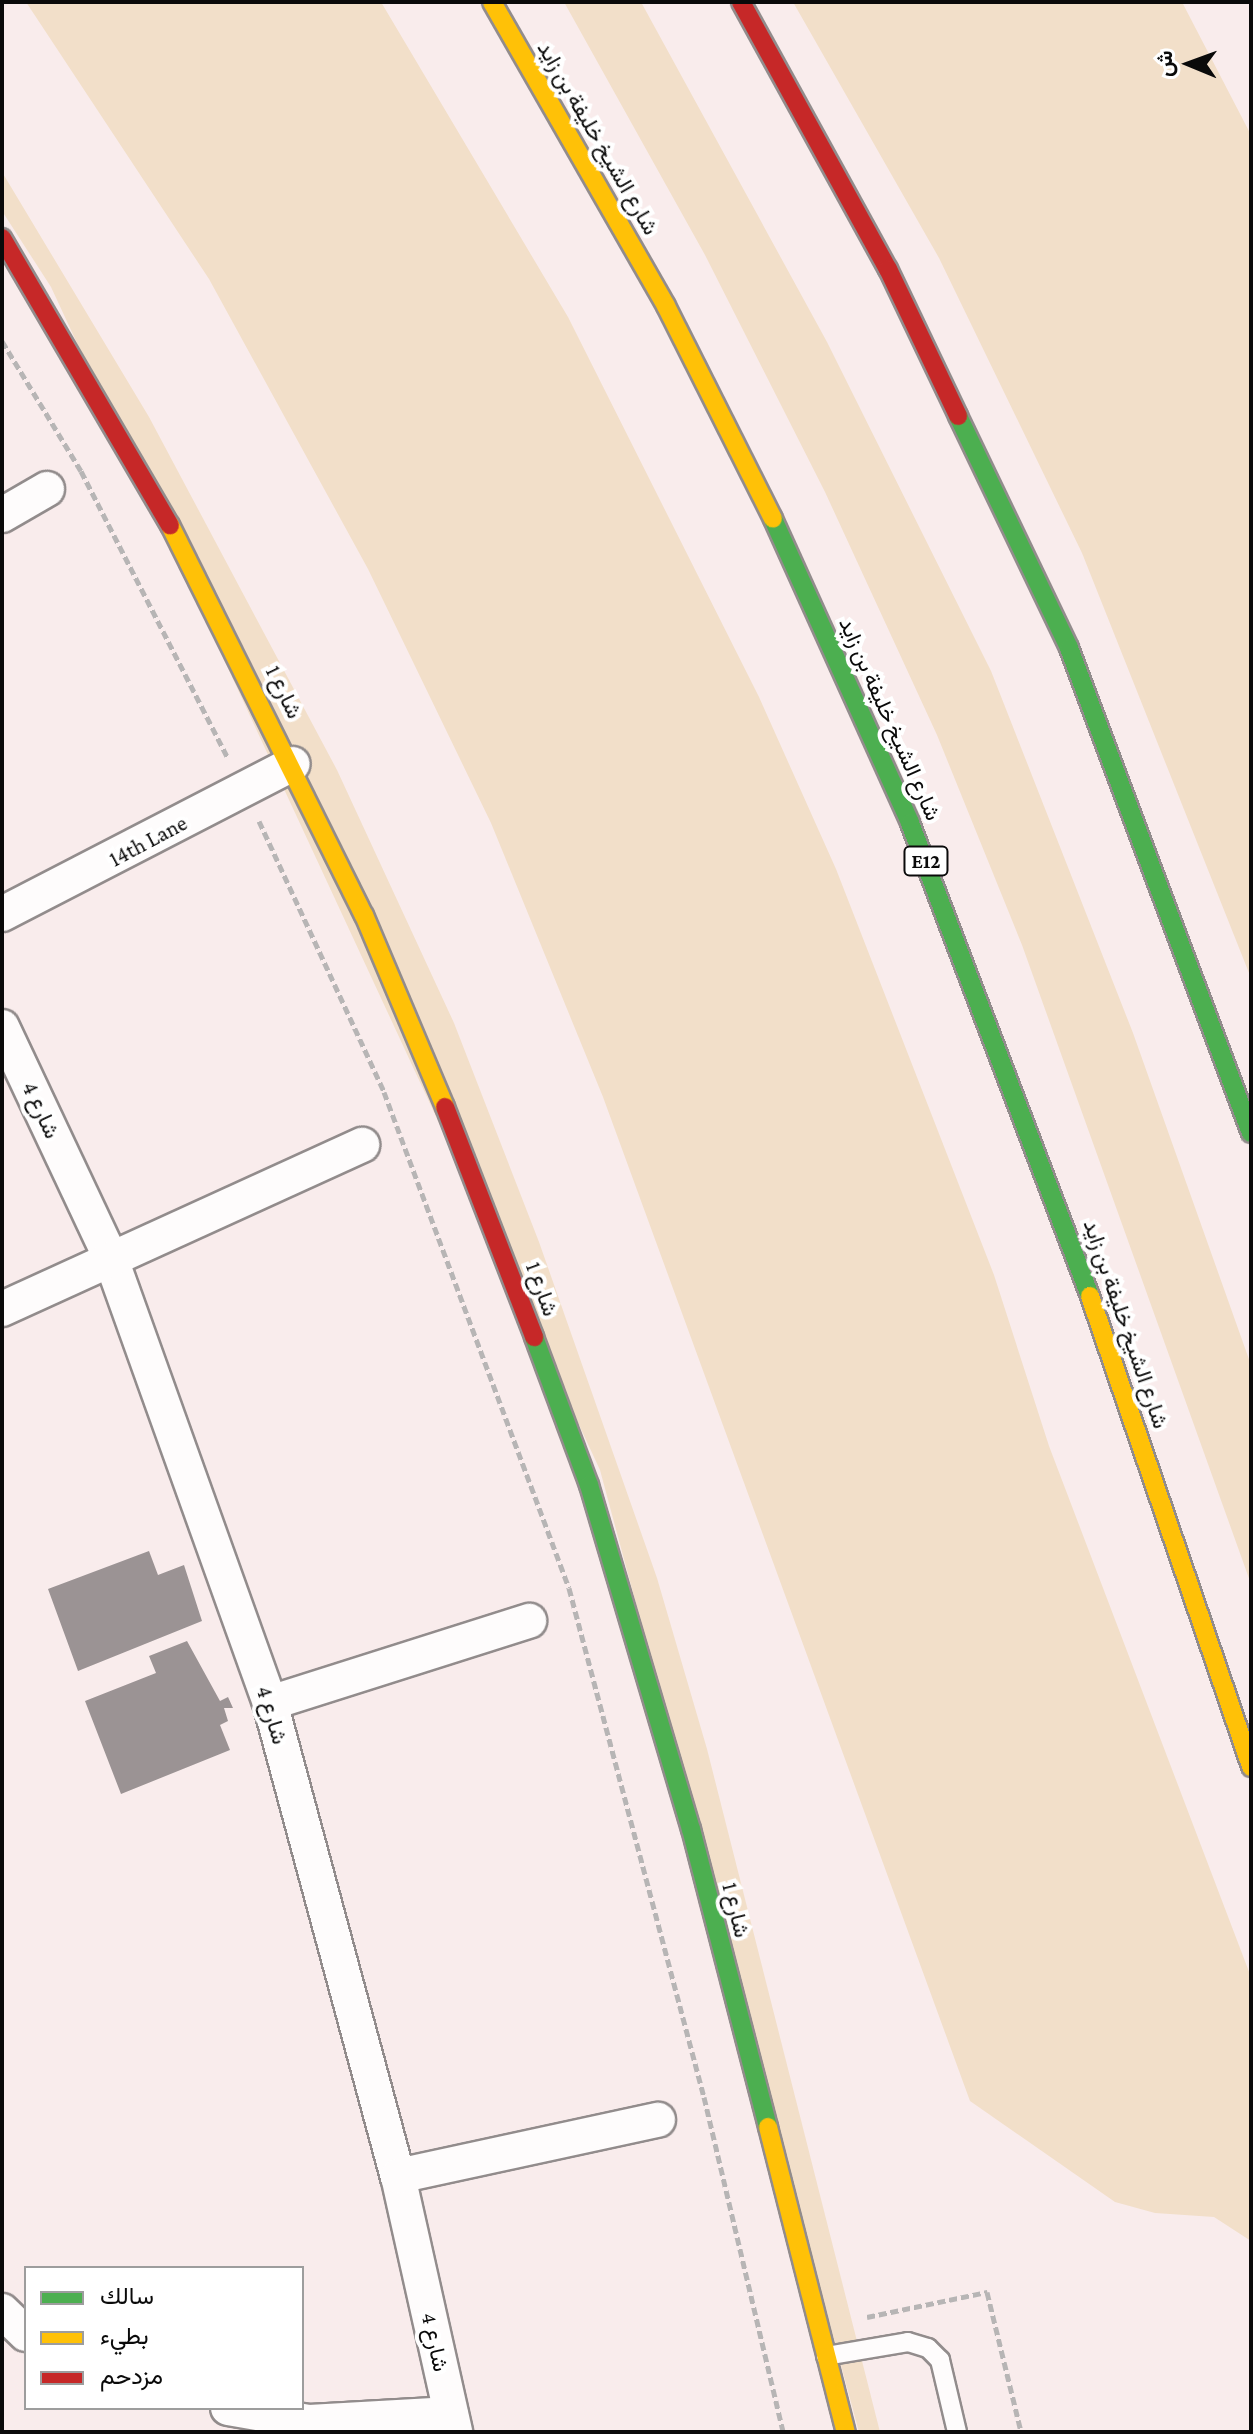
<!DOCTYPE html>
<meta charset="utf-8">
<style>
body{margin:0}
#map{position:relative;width:1253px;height:2434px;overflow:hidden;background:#f9ecec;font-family:"Crimson Pro",Vazirmatn,serif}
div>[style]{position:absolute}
.green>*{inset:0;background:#f2dfc9}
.building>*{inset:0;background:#9b9394}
.path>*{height:5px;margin-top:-2.5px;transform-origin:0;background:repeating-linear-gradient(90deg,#b7b5b5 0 8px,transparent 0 12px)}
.roads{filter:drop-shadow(2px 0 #928c8c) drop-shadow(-2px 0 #928c8c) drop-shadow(0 2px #928c8c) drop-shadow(0 -2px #928c8c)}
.lane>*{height:18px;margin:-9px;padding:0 9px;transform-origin:9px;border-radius:9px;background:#fefcfc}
.street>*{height:34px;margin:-17px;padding:0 17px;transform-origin:17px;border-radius:17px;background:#fefcfc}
.fast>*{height:18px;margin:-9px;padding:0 9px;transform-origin:9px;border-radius:9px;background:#4caf50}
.slow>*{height:18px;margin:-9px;padding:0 9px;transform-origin:9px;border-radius:9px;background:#ffc107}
.jam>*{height:18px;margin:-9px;padding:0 9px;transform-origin:9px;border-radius:9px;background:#c62828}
span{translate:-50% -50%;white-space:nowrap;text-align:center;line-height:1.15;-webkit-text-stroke:8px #fff;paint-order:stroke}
.shield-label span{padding:2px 6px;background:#fff;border:2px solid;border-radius:6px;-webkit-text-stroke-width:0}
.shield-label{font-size:20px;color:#0a0a0a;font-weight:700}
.street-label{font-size:22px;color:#0a0a0a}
.frame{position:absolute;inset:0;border:4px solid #0a0a0a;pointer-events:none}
.legend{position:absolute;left:24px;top:2266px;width:280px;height:144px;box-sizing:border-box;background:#fff;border:2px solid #9d9d9d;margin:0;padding:10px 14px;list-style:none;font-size:24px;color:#0a0a0a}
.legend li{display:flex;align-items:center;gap:16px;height:40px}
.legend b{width:40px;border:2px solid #9d9d9d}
.north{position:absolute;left:1149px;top:24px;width:80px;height:80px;-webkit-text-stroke:6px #fff;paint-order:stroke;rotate:271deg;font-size:22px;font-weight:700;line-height:32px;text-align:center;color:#0a0a0a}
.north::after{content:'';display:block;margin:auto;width:28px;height:36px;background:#0a0a0a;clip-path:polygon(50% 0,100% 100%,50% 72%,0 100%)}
</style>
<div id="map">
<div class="green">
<div style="clip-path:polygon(26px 2px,381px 2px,568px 317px,759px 697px,836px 869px,994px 1275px,1049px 1446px,1251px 1977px,1251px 2241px,1214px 2217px,1155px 2213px,1115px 2202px,970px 2101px,603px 1097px,491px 823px,368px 569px,209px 279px)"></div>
<div style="clip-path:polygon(564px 2px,641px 2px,827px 342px,991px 671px,1133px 1033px,1251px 1365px,1251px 1584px,1022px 945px,937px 735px,825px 492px,705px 255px)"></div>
<div style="clip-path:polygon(793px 2px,1182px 2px,1251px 135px,1251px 978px,1082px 553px,939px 258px)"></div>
<div style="clip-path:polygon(2px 172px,149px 417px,337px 770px,454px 1023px,539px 1242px,657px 1578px,707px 1749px,880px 2432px,859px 2432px,600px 1470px,51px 287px,2px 211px)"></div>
</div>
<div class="building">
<div style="clip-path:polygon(149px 1551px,158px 1575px,184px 1565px,202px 1621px,78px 1671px,48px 1589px)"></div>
<div style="clip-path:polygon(187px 1641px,220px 1701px,228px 1697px,233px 1708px,224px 1708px,228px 1721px,220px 1725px,230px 1750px,121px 1794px,85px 1701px,156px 1673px,149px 1656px)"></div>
</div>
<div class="path">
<div style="left:2px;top:341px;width:152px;rotate:58.7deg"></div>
<div style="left:81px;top:471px;width:322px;rotate:62.9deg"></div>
<div style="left:259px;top:821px;width:298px;rotate:65.2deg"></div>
<div style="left:384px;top:1092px;width:529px;rotate:69.55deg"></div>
<div style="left:569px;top:1588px;width:527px;rotate:75.15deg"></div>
<div style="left:704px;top:2097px;width:344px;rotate:76.7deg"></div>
<div style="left:867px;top:2317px;width:123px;rotate:-11.8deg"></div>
<div style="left:987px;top:2292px;width:144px;rotate:76.3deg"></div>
</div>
<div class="roads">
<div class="lane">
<div style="left:826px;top:2356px;width:83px;rotate:-9.7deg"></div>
<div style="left:908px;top:2342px;width:21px;rotate:17deg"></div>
<div style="left:928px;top:2348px;width:17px;rotate:45deg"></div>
<div style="left:940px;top:2360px;width:74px;rotate:76.7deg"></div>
</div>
<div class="street">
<div style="left:2px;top:515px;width:52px;rotate:-30deg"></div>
<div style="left:2px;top:914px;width:327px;rotate:-27.3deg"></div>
<div style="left:2px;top:1027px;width:256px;rotate:64.8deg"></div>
<div style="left:111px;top:1259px;width:472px;rotate:70.3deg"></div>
<div style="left:270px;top:1703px;width:490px;rotate:74.9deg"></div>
<div style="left:398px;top:2176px;width:262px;rotate:77.4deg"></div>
<div style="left:2px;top:1309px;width:396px;rotate:-24.5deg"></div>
<div style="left:270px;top:1703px;width:272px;rotate:-17.6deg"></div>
<div style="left:398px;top:2176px;width:266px;rotate:-12.2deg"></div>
<div style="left:2px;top:2311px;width:33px;rotate:44deg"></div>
<div style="left:228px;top:2408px;width:82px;rotate:9.8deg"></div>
<div style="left:309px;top:2422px;width:142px;rotate:-3.2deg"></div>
</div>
<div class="fast">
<div style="left:958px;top:416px;width:257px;rotate:64.4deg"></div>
<div style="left:1069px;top:648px;width:518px;rotate:69.43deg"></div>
<div style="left:773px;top:519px;width:333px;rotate:65.7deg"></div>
<div style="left:910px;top:823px;width:506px;rotate:69.17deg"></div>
<div style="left:534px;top:1337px;width:158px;rotate:69.6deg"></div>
<div style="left:589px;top:1485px;width:359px;rotate:73.5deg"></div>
<div style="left:691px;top:1829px;width:308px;rotate:75.5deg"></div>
</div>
<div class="slow">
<div style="left:492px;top:2px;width:350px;rotate:60.2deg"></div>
<div style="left:666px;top:306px;width:238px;rotate:63.3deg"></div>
<div style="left:170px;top:525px;width:436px;rotate:63.6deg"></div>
<div style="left:364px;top:915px;width:208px;rotate:67.1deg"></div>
<div style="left:1090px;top:1296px;width:498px;rotate:71.1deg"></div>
<div style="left:768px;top:2127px;width:315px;rotate:75.7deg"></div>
</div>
<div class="jam">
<div style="left:741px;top:2px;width:305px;rotate:61.2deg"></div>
<div style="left:888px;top:269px;width:163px;rotate:64.5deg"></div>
<div style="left:2px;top:238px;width:333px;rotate:59.7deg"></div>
<div style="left:445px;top:1107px;width:247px;rotate:68.8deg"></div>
</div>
</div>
<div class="shield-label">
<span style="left:926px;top:861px">E12</span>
</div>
<div class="street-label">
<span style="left:598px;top:138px;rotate:60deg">شارع الشيخ خليفة بن زايد</span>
<span style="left:284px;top:692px;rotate:64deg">شارع 1</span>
<span style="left:890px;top:719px;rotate:66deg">شارع الشيخ خليفة بن زايد</span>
<span style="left:148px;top:841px;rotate:-28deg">14th Lane</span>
<span style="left:41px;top:1110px;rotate:65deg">شارع 4</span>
<span style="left:542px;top:1289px;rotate:70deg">شارع 1</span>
<span style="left:1126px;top:1324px;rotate:71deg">شارع الشيخ خليفة بن زايد</span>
<span style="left:272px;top:1715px;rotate:73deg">شارع 4</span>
<span style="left:736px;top:1910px;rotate:76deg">شارع 1</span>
<span style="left:435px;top:2342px;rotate:78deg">شارع 4</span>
</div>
<div class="frame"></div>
<ul class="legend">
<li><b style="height:10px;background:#4caf50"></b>سالك</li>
<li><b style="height:10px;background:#ffc107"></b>بطيء</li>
<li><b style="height:10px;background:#c62828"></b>مزدحم</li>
</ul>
<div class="north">ش</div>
</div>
